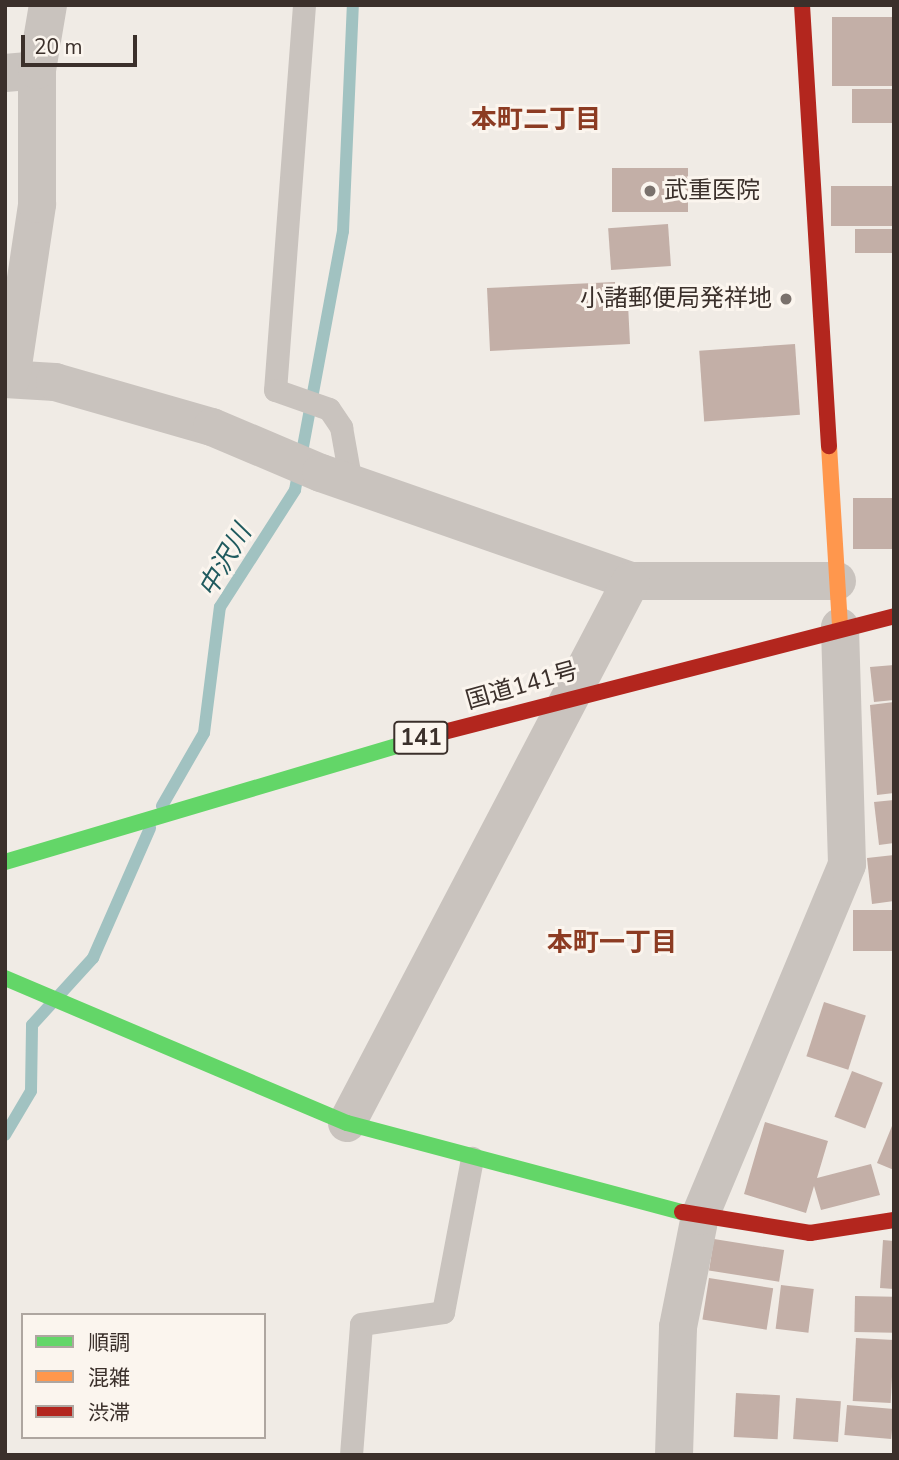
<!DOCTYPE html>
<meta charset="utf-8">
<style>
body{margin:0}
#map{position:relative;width:899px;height:1460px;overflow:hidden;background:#f0ebe5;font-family:"Nunito Sans","Noto Sans JP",sans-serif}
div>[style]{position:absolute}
.stream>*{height:12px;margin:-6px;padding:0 6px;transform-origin:6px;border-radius:6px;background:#a1c2c1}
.building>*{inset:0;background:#c3afa7;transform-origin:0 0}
.lane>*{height:23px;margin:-11.5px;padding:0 11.5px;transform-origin:11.5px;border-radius:11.5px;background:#c9c3be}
.street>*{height:38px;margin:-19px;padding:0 19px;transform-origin:19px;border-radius:19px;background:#c9c3be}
.fast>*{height:16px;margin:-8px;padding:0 8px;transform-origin:8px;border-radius:8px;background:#63d668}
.slow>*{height:16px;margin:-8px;padding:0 8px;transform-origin:8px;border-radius:8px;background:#ff974d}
.jam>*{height:16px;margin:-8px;padding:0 8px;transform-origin:8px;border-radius:8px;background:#b3261e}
.dots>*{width:19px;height:19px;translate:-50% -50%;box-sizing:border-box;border:4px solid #fbf5ee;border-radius:50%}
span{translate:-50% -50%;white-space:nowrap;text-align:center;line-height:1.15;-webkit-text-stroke:6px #fbf5ee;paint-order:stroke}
.shield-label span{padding:2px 5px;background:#fbf5ee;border:2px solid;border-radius:5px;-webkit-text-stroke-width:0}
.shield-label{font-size:23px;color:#3b302b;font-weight:700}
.poi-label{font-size:24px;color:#3b302b}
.left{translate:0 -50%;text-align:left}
.right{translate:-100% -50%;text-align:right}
.street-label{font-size:24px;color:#3b302b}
.neighbourhood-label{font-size:26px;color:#8c3b22;font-weight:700}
.water-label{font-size:26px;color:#1f5a5e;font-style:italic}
.frame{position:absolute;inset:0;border:7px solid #3b302b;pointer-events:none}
.legend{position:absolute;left:21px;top:1313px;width:245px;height:126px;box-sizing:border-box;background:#fbf5ee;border:2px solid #aea6a0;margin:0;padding:9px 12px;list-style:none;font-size:21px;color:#3b302b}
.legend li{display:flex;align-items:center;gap:14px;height:35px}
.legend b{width:35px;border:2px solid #aea6a0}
.scale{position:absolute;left:21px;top:35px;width:116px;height:32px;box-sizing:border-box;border:4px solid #3b302b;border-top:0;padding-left:9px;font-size:21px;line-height:24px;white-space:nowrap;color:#3b302b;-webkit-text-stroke:5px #fbf5ee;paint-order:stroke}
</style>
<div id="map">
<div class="stream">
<div style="left:162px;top:806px;width:84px;rotate:-60.1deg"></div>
<div style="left:204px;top:733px;width:127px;rotate:-82.8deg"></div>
<div style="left:220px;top:607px;width:139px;rotate:-57.3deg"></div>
<div style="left:295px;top:490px;width:263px;rotate:-79.5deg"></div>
<div style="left:343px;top:231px;width:226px;rotate:-87.5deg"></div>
<div style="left:5px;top:1135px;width:51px;rotate:-59.4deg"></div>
<div style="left:31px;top:1091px;width:66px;rotate:-89.1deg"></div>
<div style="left:32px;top:1025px;width:91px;rotate:-47.7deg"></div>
<div style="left:93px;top:958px;width:142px;rotate:-66.3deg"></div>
</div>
<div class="building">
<div style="left:894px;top:17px;width:69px;height:62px;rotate:90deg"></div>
<div style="left:894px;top:89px;width:34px;height:42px;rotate:90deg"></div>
<div style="left:688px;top:168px;width:44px;height:76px;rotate:90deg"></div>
<div style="left:894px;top:186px;width:40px;height:63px;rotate:90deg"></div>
<div style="left:668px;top:224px;width:42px;height:60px;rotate:86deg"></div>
<div style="left:894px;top:229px;width:24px;height:39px;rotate:90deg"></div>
<div style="clip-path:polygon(615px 282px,616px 305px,628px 304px,630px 344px,490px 351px,487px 288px)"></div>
<div style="left:795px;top:344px;width:71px;height:96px;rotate:86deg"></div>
<div style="left:853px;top:498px;width:41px;height:51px"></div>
<div style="clip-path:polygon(894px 665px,894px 700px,874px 702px,870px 667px)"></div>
<div style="clip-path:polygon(894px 702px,894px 793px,877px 795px,870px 705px)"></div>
<div style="clip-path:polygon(894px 800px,894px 843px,879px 845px,874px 802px)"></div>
<div style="clip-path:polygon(894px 855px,894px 901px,872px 904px,867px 858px)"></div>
<div style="left:894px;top:910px;width:41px;height:41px;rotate:90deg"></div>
<div style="left:824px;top:1002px;width:44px;height:57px;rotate:18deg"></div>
<div style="left:852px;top:1071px;width:33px;height:49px;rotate:21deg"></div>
<div style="clip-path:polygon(894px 1121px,894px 1170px,877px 1163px)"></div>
<div style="clip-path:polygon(765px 1122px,828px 1141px,817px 1178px,871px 1164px,880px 1195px,821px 1210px,814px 1186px,806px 1213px,744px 1194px)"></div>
<div style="left:714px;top:1239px;width:71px;height:32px;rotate:9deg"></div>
<div style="clip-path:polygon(883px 1240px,894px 1241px,894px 1289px,880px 1288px)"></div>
<div style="left:709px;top:1278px;width:65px;height:42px;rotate:9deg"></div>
<div style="left:781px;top:1285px;width:33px;height:44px;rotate:7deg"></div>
<div style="left:855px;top:1296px;width:39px;height:36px;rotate:1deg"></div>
<div style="left:856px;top:1338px;width:38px;height:63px;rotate:3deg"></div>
<div style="left:736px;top:1393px;width:44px;height:44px;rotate:3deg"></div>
<div style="left:796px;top:1398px;width:45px;height:41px;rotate:4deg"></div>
<div style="left:847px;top:1405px;width:47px;height:30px;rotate:5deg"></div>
</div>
<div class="lane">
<div style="left:304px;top:5px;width:386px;rotate:94.3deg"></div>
<div style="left:275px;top:390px;width:57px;rotate:19.4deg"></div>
<div style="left:329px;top:409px;width:22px;rotate:56deg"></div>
<div style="left:341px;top:427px;width:57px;rotate:79.9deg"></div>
<div style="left:351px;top:1455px;width:131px;rotate:-85.6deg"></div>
<div style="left:361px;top:1324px;width:83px;rotate:-8.3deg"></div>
<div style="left:443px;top:1312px;width:157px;rotate:-79.3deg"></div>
</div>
<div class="street">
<div style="left:5px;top:73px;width:32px;rotate:-5deg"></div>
<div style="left:5px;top:379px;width:50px;rotate:3.4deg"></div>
<div style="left:55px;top:382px;width:163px;rotate:16deg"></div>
<div style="left:212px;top:427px;width:118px;rotate:22.9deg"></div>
<div style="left:321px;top:473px;width:328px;rotate:19.2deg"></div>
<div style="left:631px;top:581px;width:206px"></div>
<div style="left:11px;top:379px;width:177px;rotate:-81.5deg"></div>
<div style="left:37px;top:204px;width:134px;rotate:-90deg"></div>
<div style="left:37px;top:70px;width:66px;rotate:-80.4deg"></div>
<div style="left:347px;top:1123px;width:612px;rotate:-62.35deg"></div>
<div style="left:674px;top:1455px;width:128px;rotate:-88.2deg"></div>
<div style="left:678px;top:1327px;width:113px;rotate:-78.8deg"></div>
<div style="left:700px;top:1216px;width:381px;rotate:-67.3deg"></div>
<div style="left:847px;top:864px;width:237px;rotate:-91.7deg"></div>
</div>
<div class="fast">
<div style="left:5px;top:862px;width:450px;rotate:-16.5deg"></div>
<div style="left:5px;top:978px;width:371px;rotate:23deg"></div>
<div style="left:347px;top:1123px;width:347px;rotate:14.9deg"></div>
</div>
<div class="slow">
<div style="left:829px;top:446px;width:181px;rotate:86.5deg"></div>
</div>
<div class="jam">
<div style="left:802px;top:5px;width:442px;rotate:86.5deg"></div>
<div style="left:436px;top:734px;width:473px;rotate:-14.4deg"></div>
<div style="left:682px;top:1212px;width:130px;rotate:9.3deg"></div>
<div style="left:810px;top:1233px;width:85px;rotate:-8.8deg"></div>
</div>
<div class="dots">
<div style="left:650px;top:191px;background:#7a716c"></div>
<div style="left:786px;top:299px;background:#7a716c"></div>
</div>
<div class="shield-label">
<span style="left:421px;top:738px">141</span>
</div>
<div class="poi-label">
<span class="left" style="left:664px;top:191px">武重医院</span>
<span class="right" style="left:772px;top:299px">小諸郵便局発祥地</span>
</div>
<div class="street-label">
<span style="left:522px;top:686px;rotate:-16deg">国道141号</span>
</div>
<div class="neighbourhood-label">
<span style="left:536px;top:120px">本町二丁目</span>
<span style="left:612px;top:943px">本町一丁目</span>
</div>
<div class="water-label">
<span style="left:225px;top:561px;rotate:-60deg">中沢川</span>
</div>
<div class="frame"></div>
<ul class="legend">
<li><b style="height:9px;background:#63d668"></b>順調</li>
<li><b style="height:9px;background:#ff974d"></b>混雑</li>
<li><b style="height:9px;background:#b3261e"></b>渋滞</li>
</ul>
<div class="scale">20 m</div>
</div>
